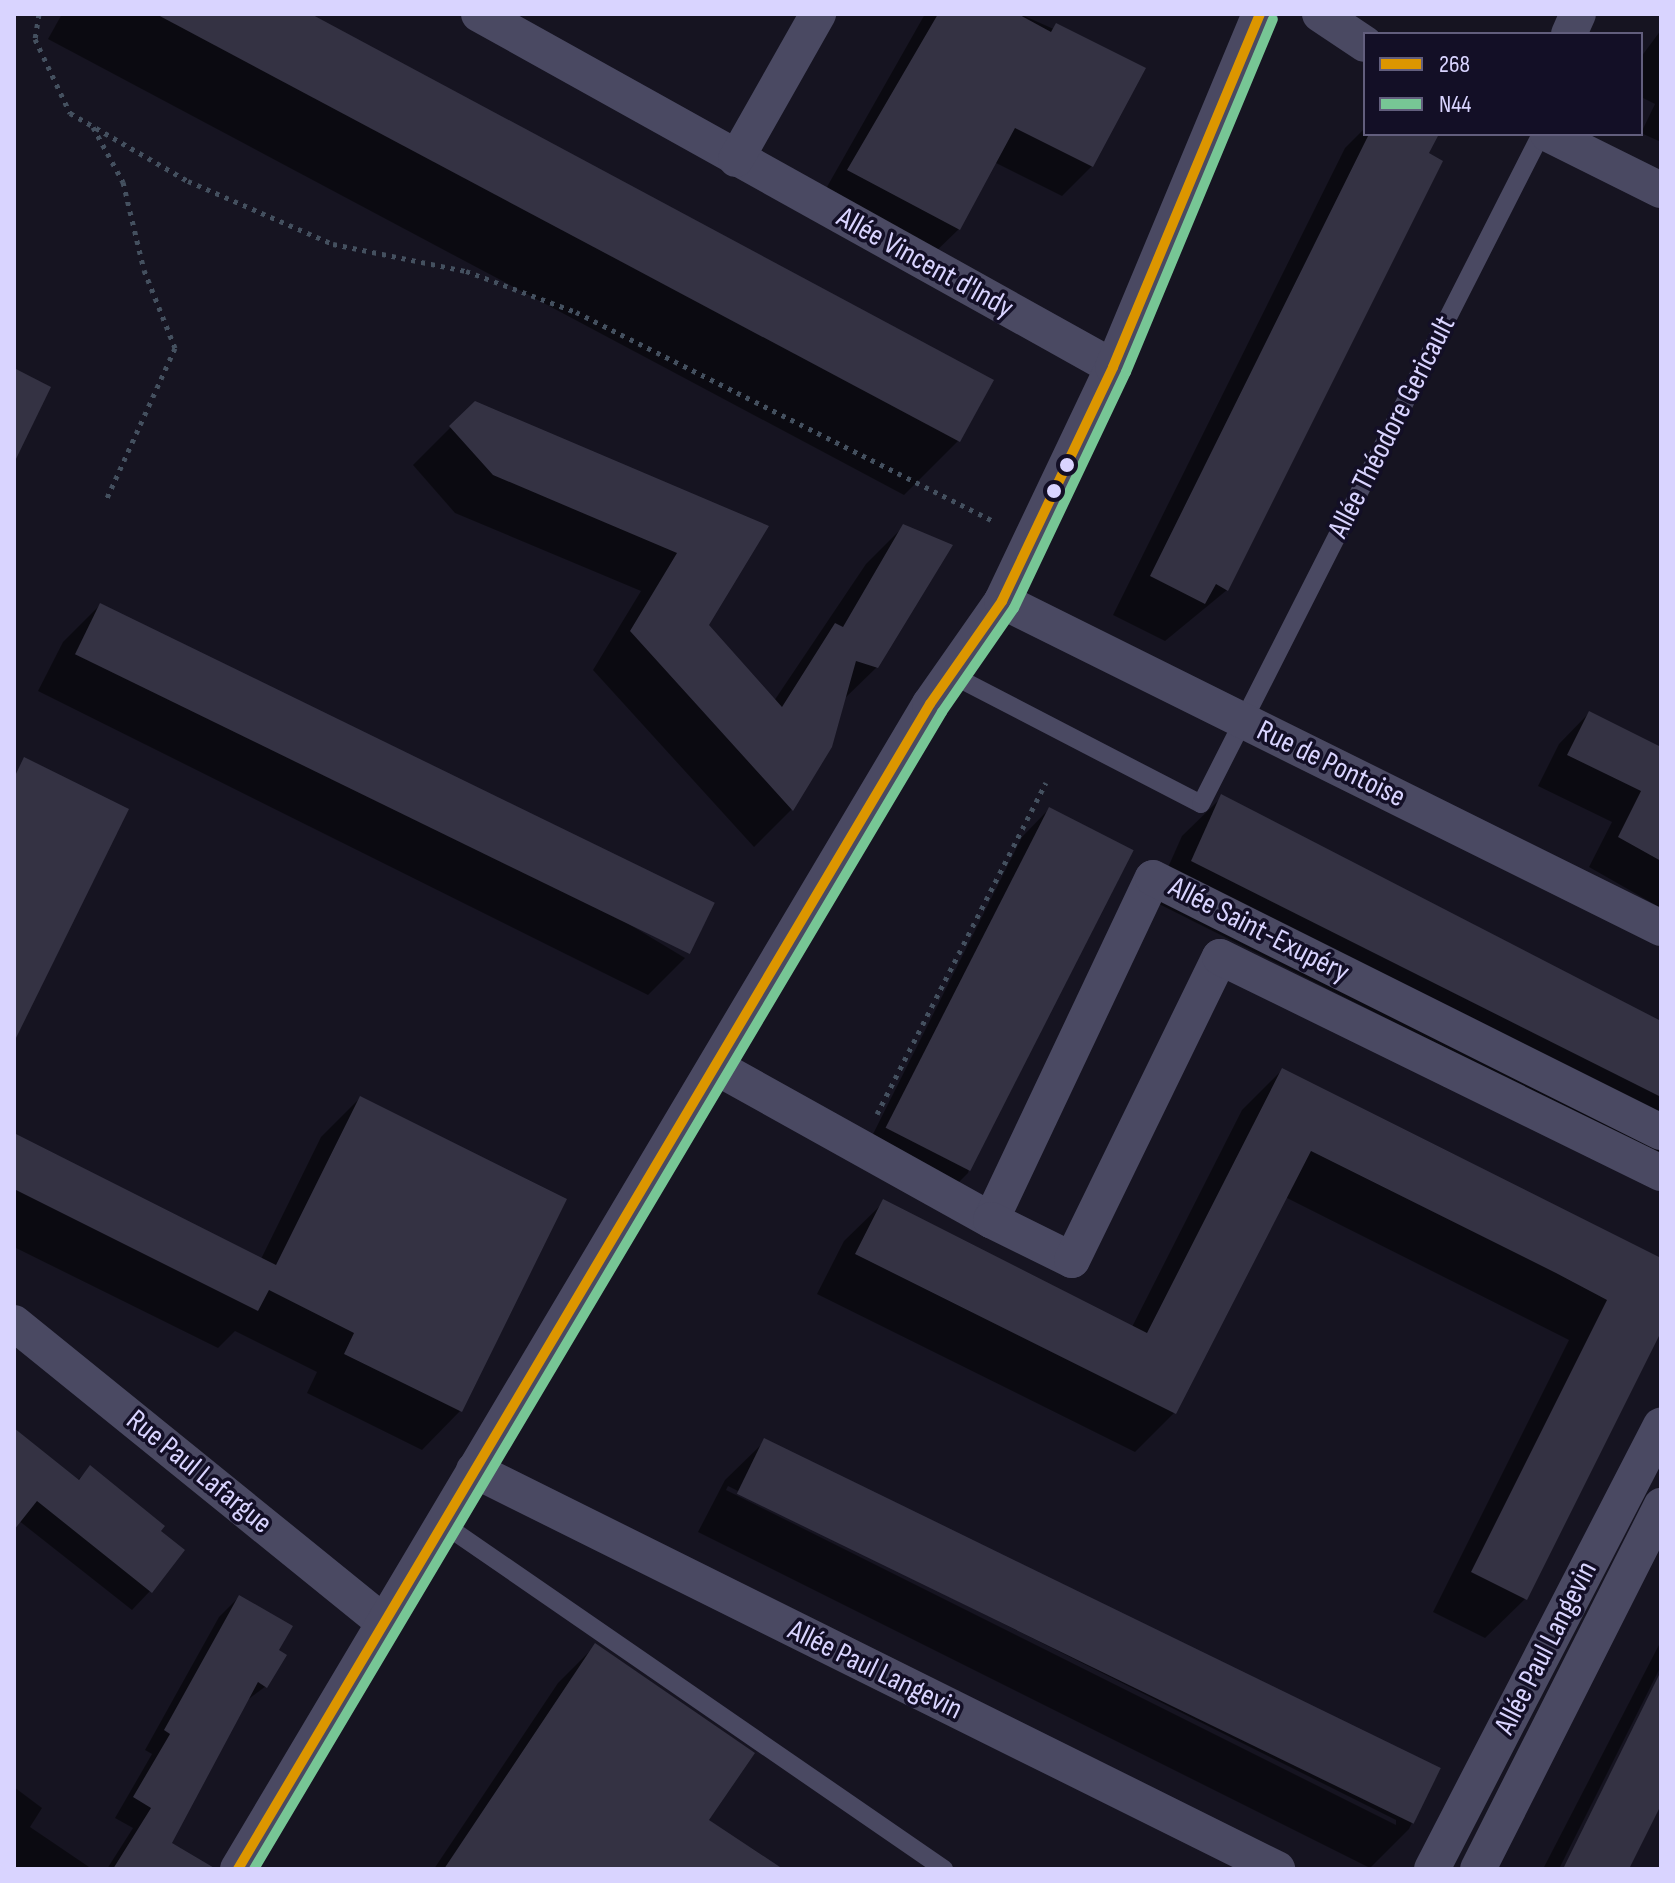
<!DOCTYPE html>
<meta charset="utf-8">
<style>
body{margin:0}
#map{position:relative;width:1675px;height:1883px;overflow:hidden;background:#161421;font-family:"Sofia Sans Condensed",sans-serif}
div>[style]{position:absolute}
.shadow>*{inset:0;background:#0007}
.building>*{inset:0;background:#343243;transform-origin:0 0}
.path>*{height:5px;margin-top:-2.5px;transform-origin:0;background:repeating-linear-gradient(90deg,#44505f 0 4px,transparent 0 10px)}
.service>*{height:18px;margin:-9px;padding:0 9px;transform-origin:9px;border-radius:9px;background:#4a4962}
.minor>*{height:36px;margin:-18px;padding:0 18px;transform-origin:18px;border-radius:18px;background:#4a4962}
.bus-1>*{height:10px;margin:-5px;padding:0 5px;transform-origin:5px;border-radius:5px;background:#dc9600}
.bus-2>*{height:10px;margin:-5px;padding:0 5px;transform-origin:5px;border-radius:5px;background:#77c695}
.dots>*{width:22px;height:22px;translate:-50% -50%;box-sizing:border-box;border:4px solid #130f26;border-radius:50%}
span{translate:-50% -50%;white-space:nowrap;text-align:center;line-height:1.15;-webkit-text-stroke:7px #130f26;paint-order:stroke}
.street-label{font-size:30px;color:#d9d4ff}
.frame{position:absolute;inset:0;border:16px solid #d9d4ff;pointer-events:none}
.legend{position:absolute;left:1363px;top:32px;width:280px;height:104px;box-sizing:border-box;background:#130f26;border:2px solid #625e7d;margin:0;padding:10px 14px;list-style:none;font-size:24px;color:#d9d4ff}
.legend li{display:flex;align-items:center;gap:16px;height:40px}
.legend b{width:40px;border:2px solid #625e7d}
</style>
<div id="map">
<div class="shadow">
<div style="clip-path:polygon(62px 14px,304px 14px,959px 440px,904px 495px,48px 39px)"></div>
<div style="clip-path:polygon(925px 14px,1020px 14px,1143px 69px,1092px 166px,1062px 196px,994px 162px,959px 229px,928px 259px,819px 201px)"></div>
<div style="clip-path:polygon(1661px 30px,1661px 142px,1641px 133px,1655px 104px,1641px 97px,1641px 57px)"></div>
<div style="clip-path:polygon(1365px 128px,1365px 134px,1433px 134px,1227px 590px,1165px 641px,1113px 615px,1345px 148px)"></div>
<div style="clip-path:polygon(475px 403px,766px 527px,707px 626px,774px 701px,866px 564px,904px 526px,877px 667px,842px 701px,830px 746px,791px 810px,754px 847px,593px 670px,641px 591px,455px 513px,413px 465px)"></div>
<div style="clip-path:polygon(100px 605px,685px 958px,648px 995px,38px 691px,63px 642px)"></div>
<div style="clip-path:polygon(1589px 713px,1661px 749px,1661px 908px,1589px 867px,1612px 822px,1538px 786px,1559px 744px)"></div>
<div style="clip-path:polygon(1222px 797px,1661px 1023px,1661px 1156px,1153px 901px,1182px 836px)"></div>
<div style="clip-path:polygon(1049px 809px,968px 1173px,941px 1200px,862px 1156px,1022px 837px)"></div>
<div style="clip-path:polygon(1282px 1070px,1661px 1260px,1661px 1327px,1525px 1599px,1485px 1638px,1433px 1612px,1569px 1340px,1285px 1197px,1174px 1413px,1135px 1452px,817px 1294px,844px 1241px,884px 1202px,1132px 1327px,1242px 1110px)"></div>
<div style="clip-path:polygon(360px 1098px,565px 1200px,460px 1411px,422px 1450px,307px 1393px,317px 1372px,235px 1331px,218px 1348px,14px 1247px,14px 1135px,261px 1259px,321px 1137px)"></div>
<div style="clip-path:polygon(14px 1431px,77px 1481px,90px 1468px,150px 1591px,132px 1610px,18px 1520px,14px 1524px)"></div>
<div style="clip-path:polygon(evenodd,765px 1441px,1435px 1774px,1409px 1829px,1370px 1868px,698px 1532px,725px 1480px,765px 1441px,728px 1486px,1396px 1820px,1396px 1825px,726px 1490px,728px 1486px)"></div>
<div style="clip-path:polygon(239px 1597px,276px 1651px,266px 1686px,242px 1704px,169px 1844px,166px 1869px,107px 1869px,133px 1828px,115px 1818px,152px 1754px,145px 1750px,219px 1617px)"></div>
<div style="clip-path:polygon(1661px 1641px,1661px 1666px,1559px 1869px,1543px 1869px)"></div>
<div style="clip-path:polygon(595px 1646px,707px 1820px,779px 1869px,434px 1869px,558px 1683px)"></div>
<div style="clip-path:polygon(14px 1787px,42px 1808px,30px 1827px,92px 1869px,14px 1869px)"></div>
</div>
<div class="building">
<div style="clip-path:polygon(156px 14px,311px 14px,994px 380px,960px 442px)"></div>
<div style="clip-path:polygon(938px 14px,1018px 14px,1051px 32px,1056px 23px,1146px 68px,1093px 167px,1015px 128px,960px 230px,847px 170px)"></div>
<div style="clip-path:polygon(1369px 134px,1439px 134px,1429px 153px,1443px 161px,1228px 591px,1216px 584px,1205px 604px,1150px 576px)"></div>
<div style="clip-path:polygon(14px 368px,51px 387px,14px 463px)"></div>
<div style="clip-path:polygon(475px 401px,769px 526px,709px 625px,782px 707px,835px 623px,843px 627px,903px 524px,953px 545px,878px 668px,856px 661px,832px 747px,793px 811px,630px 631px,677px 553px,493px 475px,449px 426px)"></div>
<div style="left:100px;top:603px;width:684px;height:57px;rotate:26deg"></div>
<div style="clip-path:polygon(1589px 711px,1661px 747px,1661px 861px,1618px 837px,1641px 791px,1567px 755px)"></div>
<div style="clip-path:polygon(24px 757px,129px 809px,14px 1042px,14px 778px)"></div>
<div style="clip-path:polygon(1221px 794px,1661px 1021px,1661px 1097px,1191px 861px)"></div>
<div style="left:1049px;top:807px;width:95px;height:360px;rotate:27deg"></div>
<div style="clip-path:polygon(1282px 1068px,1661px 1258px,1661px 1332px,1527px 1600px,1471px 1572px,1607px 1300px,1556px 1273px,1311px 1151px,1176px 1414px,855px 1254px,883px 1199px,1147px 1333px)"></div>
<div style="clip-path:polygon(360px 1096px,567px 1199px,462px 1412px,344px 1354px,354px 1333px,269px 1290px,258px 1311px,14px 1189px,14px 1133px,276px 1265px)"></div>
<div style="clip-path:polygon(14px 1428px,79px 1480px,90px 1465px,165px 1526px,161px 1531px,185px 1550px,152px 1593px,37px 1501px,14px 1530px)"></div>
<div style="left:764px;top:1438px;width:753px;height:62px;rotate:26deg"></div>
<div style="clip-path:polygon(239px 1595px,293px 1626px,279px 1650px,287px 1655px,267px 1688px,258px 1682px,172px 1843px,216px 1869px,113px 1869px,151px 1808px,133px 1797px,170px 1734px,164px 1730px)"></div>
<div style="clip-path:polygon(595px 1643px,755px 1753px,709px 1820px,783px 1869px,444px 1869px)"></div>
<div style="clip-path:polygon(1661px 1671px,1661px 1805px,1629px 1869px,1563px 1869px)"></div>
</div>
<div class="path">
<div style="left:39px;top:14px;width:25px;rotate:99deg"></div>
<div style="left:35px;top:39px;width:82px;rotate:64.7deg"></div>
<div style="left:70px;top:113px;width:136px;rotate:30deg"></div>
<div style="left:188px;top:181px;width:158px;rotate:23.5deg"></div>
<div style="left:333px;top:244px;width:136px;rotate:11.5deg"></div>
<div style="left:466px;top:271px;width:117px;rotate:20.4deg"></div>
<div style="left:576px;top:312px;width:469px;rotate:26.6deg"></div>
<div style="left:93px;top:127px;width:63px;rotate:61.4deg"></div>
<div style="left:123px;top:182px;width:90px;rotate:76.6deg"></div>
<div style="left:144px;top:270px;width:84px;rotate:68.3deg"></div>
<div style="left:175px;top:348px;width:165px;rotate:114.4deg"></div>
<div style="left:877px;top:1114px;width:372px;rotate:-63deg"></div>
</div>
<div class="service">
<div style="left:952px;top:675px;width:280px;rotate:27.4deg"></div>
<div style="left:1201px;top:804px;width:751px;rotate:-63.09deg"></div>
<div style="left:442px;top:1523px;width:610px;rotate:34.58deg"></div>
</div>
<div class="minor">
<div style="left:479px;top:14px;width:726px;rotate:29.11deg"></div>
<div style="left:1320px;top:14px;width:54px;rotate:33.7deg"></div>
<div style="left:1569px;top:34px;width:22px;rotate:-66deg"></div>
<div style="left:1548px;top:134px;width:126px;rotate:26.4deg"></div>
<div style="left:736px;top:159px;width:167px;rotate:-60.5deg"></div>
<div style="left:1002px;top:601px;width:736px;rotate:26.39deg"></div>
<div style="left:716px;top:1067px;width:315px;rotate:29.1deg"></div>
<div style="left:991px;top:1220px;width:378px;rotate:-64.7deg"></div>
<div style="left:1153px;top:878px;width:568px;rotate:26.57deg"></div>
<div style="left:991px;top:1220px;width:90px;rotate:26.3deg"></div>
<div style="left:1072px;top:1260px;width:337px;rotate:-64deg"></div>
<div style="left:1220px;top:957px;width:491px;rotate:26.1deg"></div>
<div style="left:14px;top:1323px;width:475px;rotate:39deg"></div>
<div style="left:474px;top:1470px;width:897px;rotate:26.42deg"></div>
<div style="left:238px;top:1869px;width:1355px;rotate:-59.29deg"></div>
<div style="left:930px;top:704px;width:126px;rotate:-55deg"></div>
<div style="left:1002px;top:601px;width:259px;rotate:-64.6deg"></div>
<div style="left:1113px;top:367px;width:382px;rotate:-67.4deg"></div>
<div style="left:1432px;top:1869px;width:499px;rotate:-62.7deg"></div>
<div style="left:1478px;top:1869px;width:407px;rotate:-63.2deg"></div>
</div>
<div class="bus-1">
<div style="left:238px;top:1869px;width:1355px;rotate:-59.29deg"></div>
<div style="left:930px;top:704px;width:126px;rotate:-55deg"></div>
<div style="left:1002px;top:601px;width:259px;rotate:-64.6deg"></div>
<div style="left:1113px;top:367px;width:382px;rotate:-67.4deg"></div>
</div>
<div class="bus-2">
<div style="left:254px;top:1869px;width:1346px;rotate:-59.26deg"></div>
<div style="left:942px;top:712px;width:126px;rotate:-55.3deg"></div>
<div style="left:1014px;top:608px;width:261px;rotate:-64.6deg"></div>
<div style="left:1126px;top:372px;width:382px;rotate:-67.4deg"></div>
</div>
<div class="dots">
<div style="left:1067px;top:465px;background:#d9d4ff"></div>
<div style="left:1054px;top:491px;background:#d9d4ff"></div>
</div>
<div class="street-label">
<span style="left:925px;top:263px;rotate:29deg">Allée Vincent d'Indy</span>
<span style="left:1392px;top:427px;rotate:-63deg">Allée Théodore Gericault</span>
<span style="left:1331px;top:764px;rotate:26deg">Rue de Pontoise</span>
<span style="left:1259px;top:930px;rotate:27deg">Allée Saint-Exupéry</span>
<span style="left:199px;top:1472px;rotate:39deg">Rue Paul Lafargue</span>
<span style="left:1546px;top:1648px;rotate:-63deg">Allée Paul Langevin</span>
<span style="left:875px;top:1670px;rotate:26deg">Allée Paul Langevin</span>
</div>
<div class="frame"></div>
<ul class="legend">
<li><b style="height:10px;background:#dc9600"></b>268</li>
<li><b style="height:10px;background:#77c695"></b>N44</li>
</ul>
</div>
